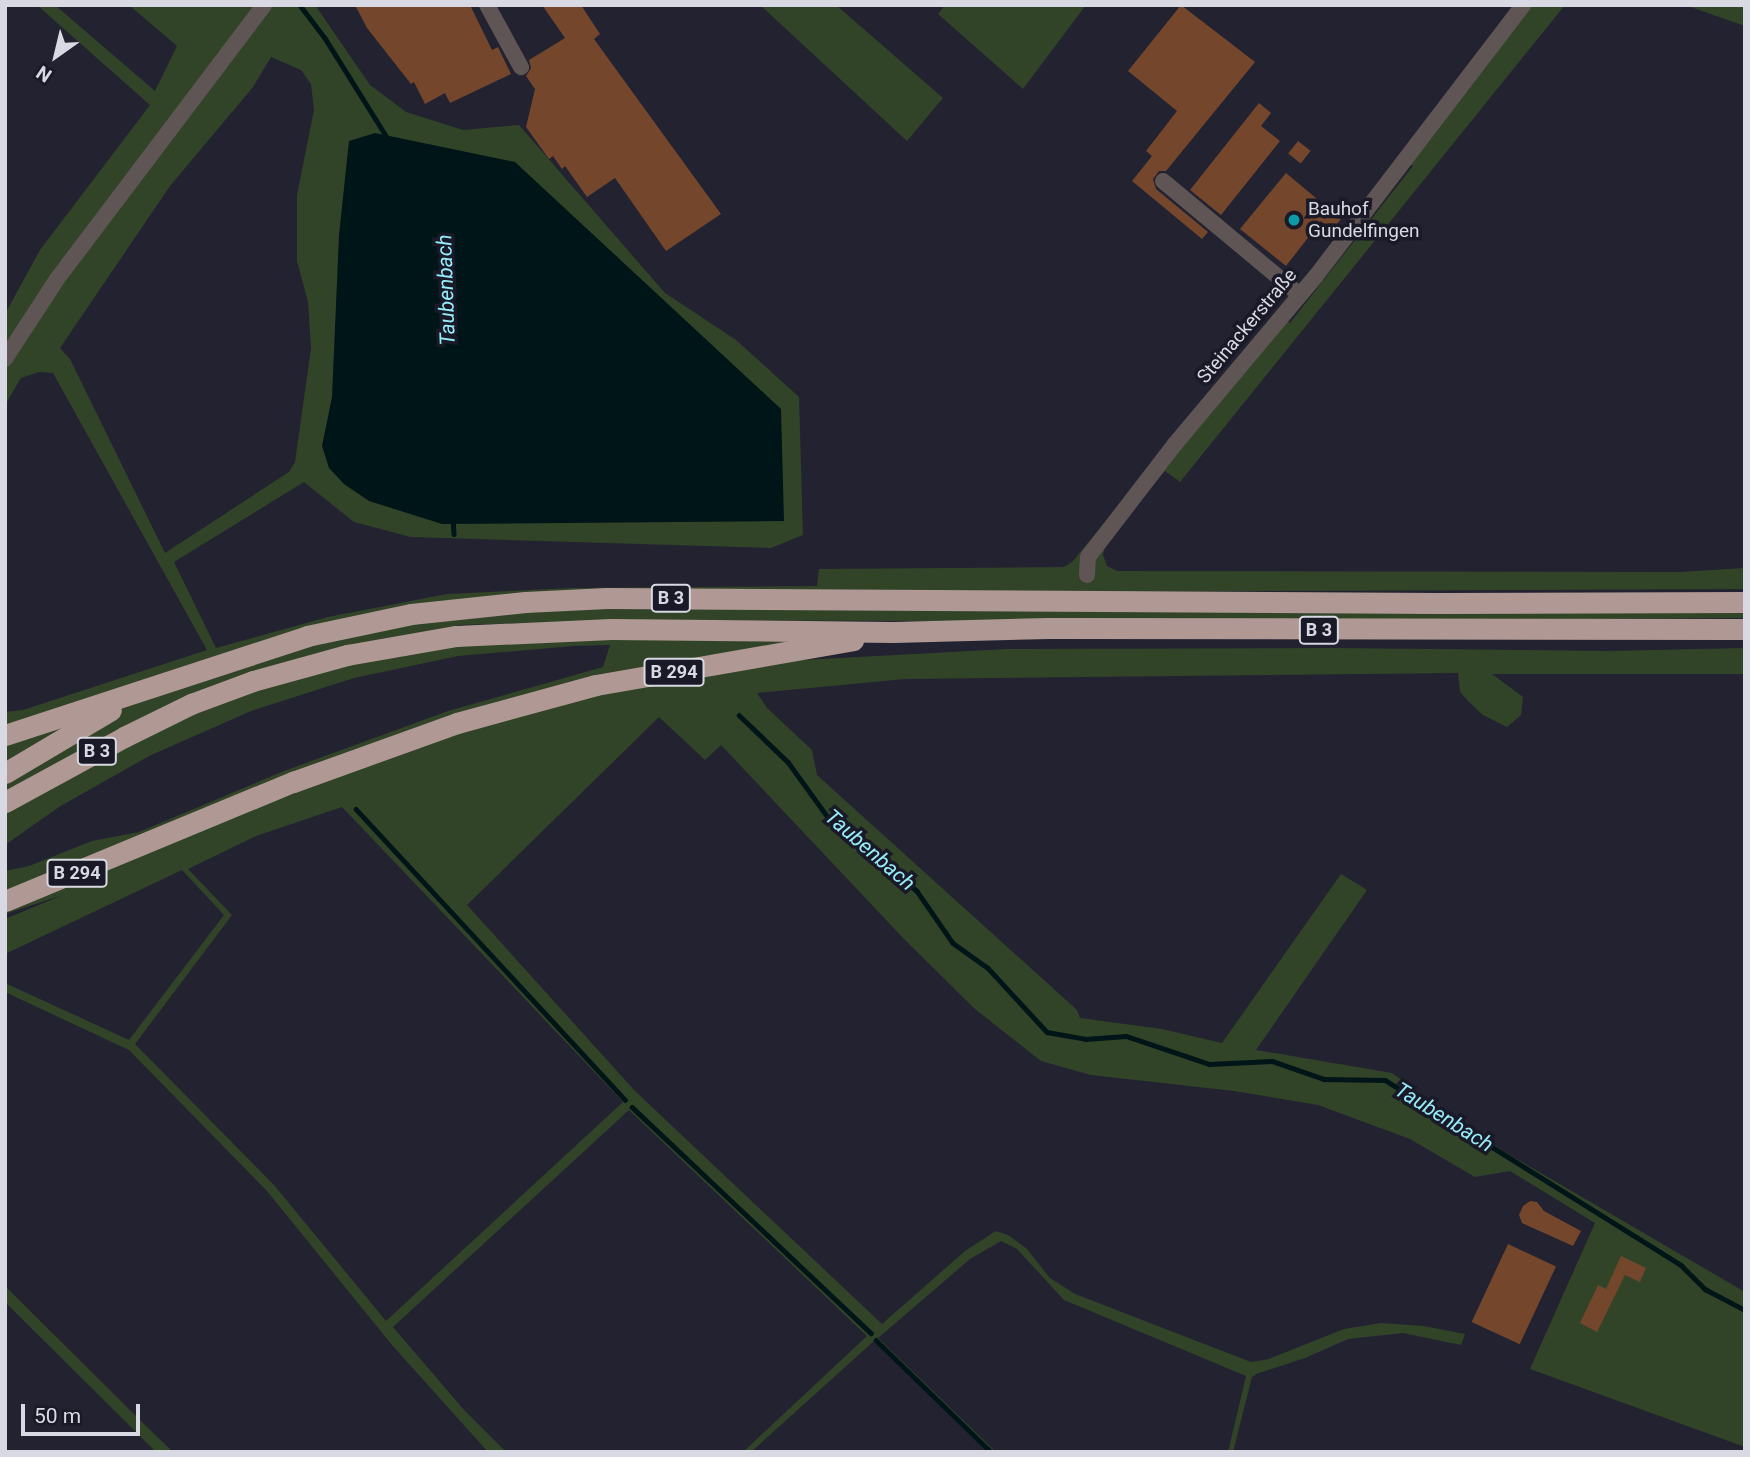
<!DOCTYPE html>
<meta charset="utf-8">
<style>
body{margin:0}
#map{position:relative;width:1750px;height:1457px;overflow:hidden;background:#232231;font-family:Roboto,sans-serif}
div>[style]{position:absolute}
.green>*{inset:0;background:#324428}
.water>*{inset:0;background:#001518}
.stream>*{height:4.5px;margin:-2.25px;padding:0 2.25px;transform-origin:2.25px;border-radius:2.25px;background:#001518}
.building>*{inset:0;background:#74462b;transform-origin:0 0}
.minor>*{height:16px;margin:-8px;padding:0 8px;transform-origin:8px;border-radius:8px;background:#5f5554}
.highway>*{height:21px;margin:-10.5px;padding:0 10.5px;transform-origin:10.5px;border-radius:10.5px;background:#b09995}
.dots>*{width:19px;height:19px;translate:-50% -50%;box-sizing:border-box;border:4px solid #191927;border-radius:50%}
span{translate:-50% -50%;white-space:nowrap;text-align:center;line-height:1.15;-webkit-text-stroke:7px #191927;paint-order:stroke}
.shield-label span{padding:2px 5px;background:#191927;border:2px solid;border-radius:5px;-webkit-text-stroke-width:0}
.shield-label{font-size:18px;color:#d9d9e3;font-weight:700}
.poi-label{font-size:19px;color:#d9d9e3}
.left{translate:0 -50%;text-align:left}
.street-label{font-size:19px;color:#d9d9e3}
.water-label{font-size:21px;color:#97ecf9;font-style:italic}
.frame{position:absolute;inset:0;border:7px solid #d9d9e3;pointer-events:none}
.north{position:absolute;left:21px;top:21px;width:70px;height:70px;-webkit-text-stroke:5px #191927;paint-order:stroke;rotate:214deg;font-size:19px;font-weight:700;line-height:28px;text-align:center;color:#d9d9e3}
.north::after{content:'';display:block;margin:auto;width:24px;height:32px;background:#d9d9e3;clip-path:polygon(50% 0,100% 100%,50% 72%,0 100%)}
.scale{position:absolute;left:21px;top:1404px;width:119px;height:32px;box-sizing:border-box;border:4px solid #d9d9e3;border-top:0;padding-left:9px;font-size:21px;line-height:24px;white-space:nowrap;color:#d9d9e3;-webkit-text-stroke:5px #191927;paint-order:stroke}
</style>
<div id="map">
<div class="green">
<div style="clip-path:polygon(evenodd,37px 5px,55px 5px,155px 91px,177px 46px,129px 5px,315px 5px,370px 85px,406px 112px,463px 130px,519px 125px,665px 293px,736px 340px,799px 397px,803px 535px,771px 548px,411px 537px,354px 522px,304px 482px,174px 562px,216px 648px,328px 617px,447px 594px,571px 588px,817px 586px,819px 569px,1064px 567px,1072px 562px,1277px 313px,1290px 323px,1413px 166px,1400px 157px,1516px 5px,1565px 5px,1180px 482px,1165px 471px,1107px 537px,1103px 555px,1107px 566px,1117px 571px,1680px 572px,1745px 568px,1745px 589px,1074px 592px,643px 605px,1745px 608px,1745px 618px,1188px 622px,645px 620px,457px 625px,457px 642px,613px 636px,798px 637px,802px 660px,1007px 649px,1332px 648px,1609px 651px,1745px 648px,1745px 674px,1492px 674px,1523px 697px,1521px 715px,1507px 727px,1483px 715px,1470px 703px,1460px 692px,1458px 673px,905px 679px,757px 693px,767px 708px,812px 750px,817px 775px,1077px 1010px,1080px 1018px,1162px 1029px,1222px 1043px,1341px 874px,1367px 890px,1256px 1050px,1392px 1073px,1503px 1151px,1745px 1292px,1745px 1447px,1530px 1369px,1595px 1223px,1510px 1171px,1475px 1177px,1410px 1139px,1318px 1105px,1234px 1091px,1091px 1075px,1041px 1061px,975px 1009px,906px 941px,721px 745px,705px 760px,659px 717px,467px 905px,635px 1091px,882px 1324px,965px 1251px,996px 1231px,1008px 1235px,1026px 1248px,1050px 1278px,1075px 1294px,1251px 1362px,1269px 1359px,1344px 1329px,1381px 1323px,1424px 1326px,1465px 1334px,1461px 1345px,1403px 1333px,1348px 1339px,1305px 1358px,1256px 1374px,1252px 1377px,1233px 1452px,1228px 1452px,1246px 1376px,1064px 1300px,1017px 1249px,1001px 1241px,970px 1259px,878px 1338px,996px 1452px,988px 1452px,874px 1341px,751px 1452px,743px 1452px,867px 1336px,629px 1110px,393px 1327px,465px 1411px,506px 1452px,488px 1452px,392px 1345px,267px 1191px,129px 1050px,5px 992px,5px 983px,129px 1040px,224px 915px,182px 870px,5px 954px,5px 919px,63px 895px,5px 914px,5px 871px,29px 866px,92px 841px,139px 832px,284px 771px,448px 711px,603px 667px,610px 645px,573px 646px,458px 656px,354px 678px,251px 711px,149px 756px,59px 807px,5px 845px,5px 712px,23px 710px,207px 650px,53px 373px,39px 372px,21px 378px,5px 405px,5px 314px,40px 250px,150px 105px,37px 5px,271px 57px,301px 70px,311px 84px,314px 110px,297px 195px,297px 261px,308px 302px,311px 348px,295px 462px,289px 472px,165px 553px,70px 359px,60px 348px,170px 186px,253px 87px,271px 57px,37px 5px,342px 807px,623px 1102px,386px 1321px,274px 1185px,135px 1044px,232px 915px,188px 869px,256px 836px,342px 807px)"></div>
<div style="clip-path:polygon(760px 5px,836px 5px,943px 98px,907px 141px)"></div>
<div style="clip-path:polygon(945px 5px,1086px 5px,1023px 89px,938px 14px)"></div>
<div style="clip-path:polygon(1685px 5px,1745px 5px,1745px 26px)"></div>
<div style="clip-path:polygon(5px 1286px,147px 1427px,173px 1452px,156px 1452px,139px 1435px,5px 1302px)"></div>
</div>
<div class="water">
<div style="clip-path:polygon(375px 133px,515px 162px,781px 409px,784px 521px,442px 524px,369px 501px,344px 484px,329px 468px,322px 446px,332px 397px,339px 235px,349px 141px)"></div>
</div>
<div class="stream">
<div style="left:300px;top:5px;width:41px;rotate:52.9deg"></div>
<div style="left:325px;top:38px;width:119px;rotate:58deg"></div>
<div style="left:453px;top:519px;width:15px;rotate:86deg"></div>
<div style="left:739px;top:715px;width:68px;rotate:43.8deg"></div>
<div style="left:788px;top:762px;width:72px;rotate:54.1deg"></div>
<div style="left:830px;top:820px;width:112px;rotate:39.2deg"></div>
<div style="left:917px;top:891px;width:63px;rotate:55.3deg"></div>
<div style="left:953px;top:943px;width:43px;rotate:35.5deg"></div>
<div style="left:988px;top:968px;width:87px;rotate:47.3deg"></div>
<div style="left:1047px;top:1032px;width:39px;rotate:10deg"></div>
<div style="left:1085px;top:1039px;width:41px;rotate:-4.2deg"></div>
<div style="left:1126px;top:1036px;width:88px;rotate:18.6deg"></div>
<div style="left:1209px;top:1064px;width:63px;rotate:-2.7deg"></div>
<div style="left:1272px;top:1061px;width:55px;rotate:19.1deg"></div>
<div style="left:1324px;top:1079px;width:61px;rotate:0.9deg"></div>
<div style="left:1385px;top:1080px;width:349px;rotate:32deg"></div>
<div style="left:1681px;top:1265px;width:34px;rotate:45deg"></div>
<div style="left:1705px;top:1289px;width:45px;rotate:27.7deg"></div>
<div style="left:356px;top:809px;width:396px;rotate:47.2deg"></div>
<div style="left:632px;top:1107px;width:329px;rotate:43.4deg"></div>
<div style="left:876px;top:1340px;width:161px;rotate:44.2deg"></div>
</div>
<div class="building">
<div style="clip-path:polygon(355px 5px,470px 5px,492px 50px,498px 47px,511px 74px,450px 103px,445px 93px,425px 104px,414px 82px,411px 84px,367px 28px)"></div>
<div style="clip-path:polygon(542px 5px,581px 5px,600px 34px,594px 39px,721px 214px,666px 251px,615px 178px,587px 197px,565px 166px,562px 169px,553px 156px,549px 159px,526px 127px,535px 89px,526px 76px,531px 68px,529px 60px,565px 38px)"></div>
<div style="clip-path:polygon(1181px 5px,1255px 62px,1166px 171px,1159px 171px,1153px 179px,1156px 189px,1208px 232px,1202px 239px,1132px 181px,1152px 156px,1146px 151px,1177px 111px,1128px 71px)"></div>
<div style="clip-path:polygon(1259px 103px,1271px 113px,1261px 126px,1280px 141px,1221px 215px,1190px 190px)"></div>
<div style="left:1298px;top:141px;width:16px;height:16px;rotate:38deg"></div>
<div style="clip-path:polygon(1286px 173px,1341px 219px,1332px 230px,1321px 221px,1286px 266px,1240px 229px)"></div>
<div style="clip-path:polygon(1530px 1201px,1537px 1202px,1544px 1211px,1581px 1231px,1573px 1246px,1522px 1223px,1519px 1215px,1523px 1206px)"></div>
<div style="left:1508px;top:1244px;width:53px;height:86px;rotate:25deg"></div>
<div style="clip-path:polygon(1621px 1256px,1646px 1268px,1640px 1282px,1625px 1275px,1597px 1332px,1580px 1323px,1598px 1285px,1606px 1289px)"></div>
</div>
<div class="minor">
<div style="left:487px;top:5px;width:71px;rotate:61.3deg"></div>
<div style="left:1163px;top:181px;width:178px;rotate:39.8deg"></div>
<div style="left:5px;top:359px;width:95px;rotate:-57deg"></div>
<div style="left:57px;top:279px;width:343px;rotate:-52.9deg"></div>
<div style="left:1087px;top:575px;width:18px;rotate:-87deg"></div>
<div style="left:1088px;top:557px;width:143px;rotate:-52.4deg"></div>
<div style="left:1175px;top:444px;width:219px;rotate:-50deg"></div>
<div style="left:1316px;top:276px;width:341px;rotate:-52.6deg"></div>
</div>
<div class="highway">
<div style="left:5px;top:735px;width:318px;rotate:-18.1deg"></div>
<div style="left:307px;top:636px;width:106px;rotate:-11.9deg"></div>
<div style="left:411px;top:614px;width:115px;rotate:-6deg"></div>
<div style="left:525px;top:602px;width:82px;rotate:-2.8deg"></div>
<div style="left:607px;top:598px;width:832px;rotate:0.34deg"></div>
<div style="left:1439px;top:603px;width:306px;rotate:-0.2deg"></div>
<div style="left:5px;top:773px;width:123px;rotate:-30.7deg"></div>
<div style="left:5px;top:802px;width:136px;rotate:-28.6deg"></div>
<div style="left:124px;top:737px;width:75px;rotate:-26.2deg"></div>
<div style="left:191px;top:704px;width:66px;rotate:-20.4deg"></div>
<div style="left:253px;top:681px;width:98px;rotate:-15.5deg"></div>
<div style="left:347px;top:655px;width:111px;rotate:-9.9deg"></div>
<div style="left:456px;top:636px;width:155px;rotate:-2.6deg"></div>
<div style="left:611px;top:629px;width:282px;rotate:0.6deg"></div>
<div style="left:893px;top:632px;width:155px;rotate:-1.5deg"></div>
<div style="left:1048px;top:628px;width:697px;rotate:0.08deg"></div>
<div style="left:5px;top:901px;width:312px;rotate:-22.5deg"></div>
<div style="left:293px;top:782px;width:174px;rotate:-19.8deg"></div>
<div style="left:457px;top:723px;width:144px;rotate:-15.3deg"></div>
<div style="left:596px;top:685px;width:261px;rotate:-9.9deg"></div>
</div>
<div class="dots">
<div style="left:1294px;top:220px;background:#0f9aa8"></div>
</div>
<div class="shield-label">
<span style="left:671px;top:598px">B 3</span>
<span style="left:1319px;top:630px">B 3</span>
<span style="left:674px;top:672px">B 294</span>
<span style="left:97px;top:751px">B 3</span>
<span style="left:77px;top:873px">B 294</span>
</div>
<div class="poi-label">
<span class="left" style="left:1308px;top:220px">Bauhof<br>Gundelfingen</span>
</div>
<div class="street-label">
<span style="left:1247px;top:326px;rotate:-50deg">Steinackerstraße</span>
</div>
<div class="water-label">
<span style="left:446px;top:290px;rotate:-92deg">Taubenbach</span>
<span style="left:870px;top:850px;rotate:41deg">Taubenbach</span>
<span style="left:1444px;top:1117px;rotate:32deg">Taubenbach</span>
</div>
<div class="frame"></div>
<div class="north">N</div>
<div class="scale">50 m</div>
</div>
